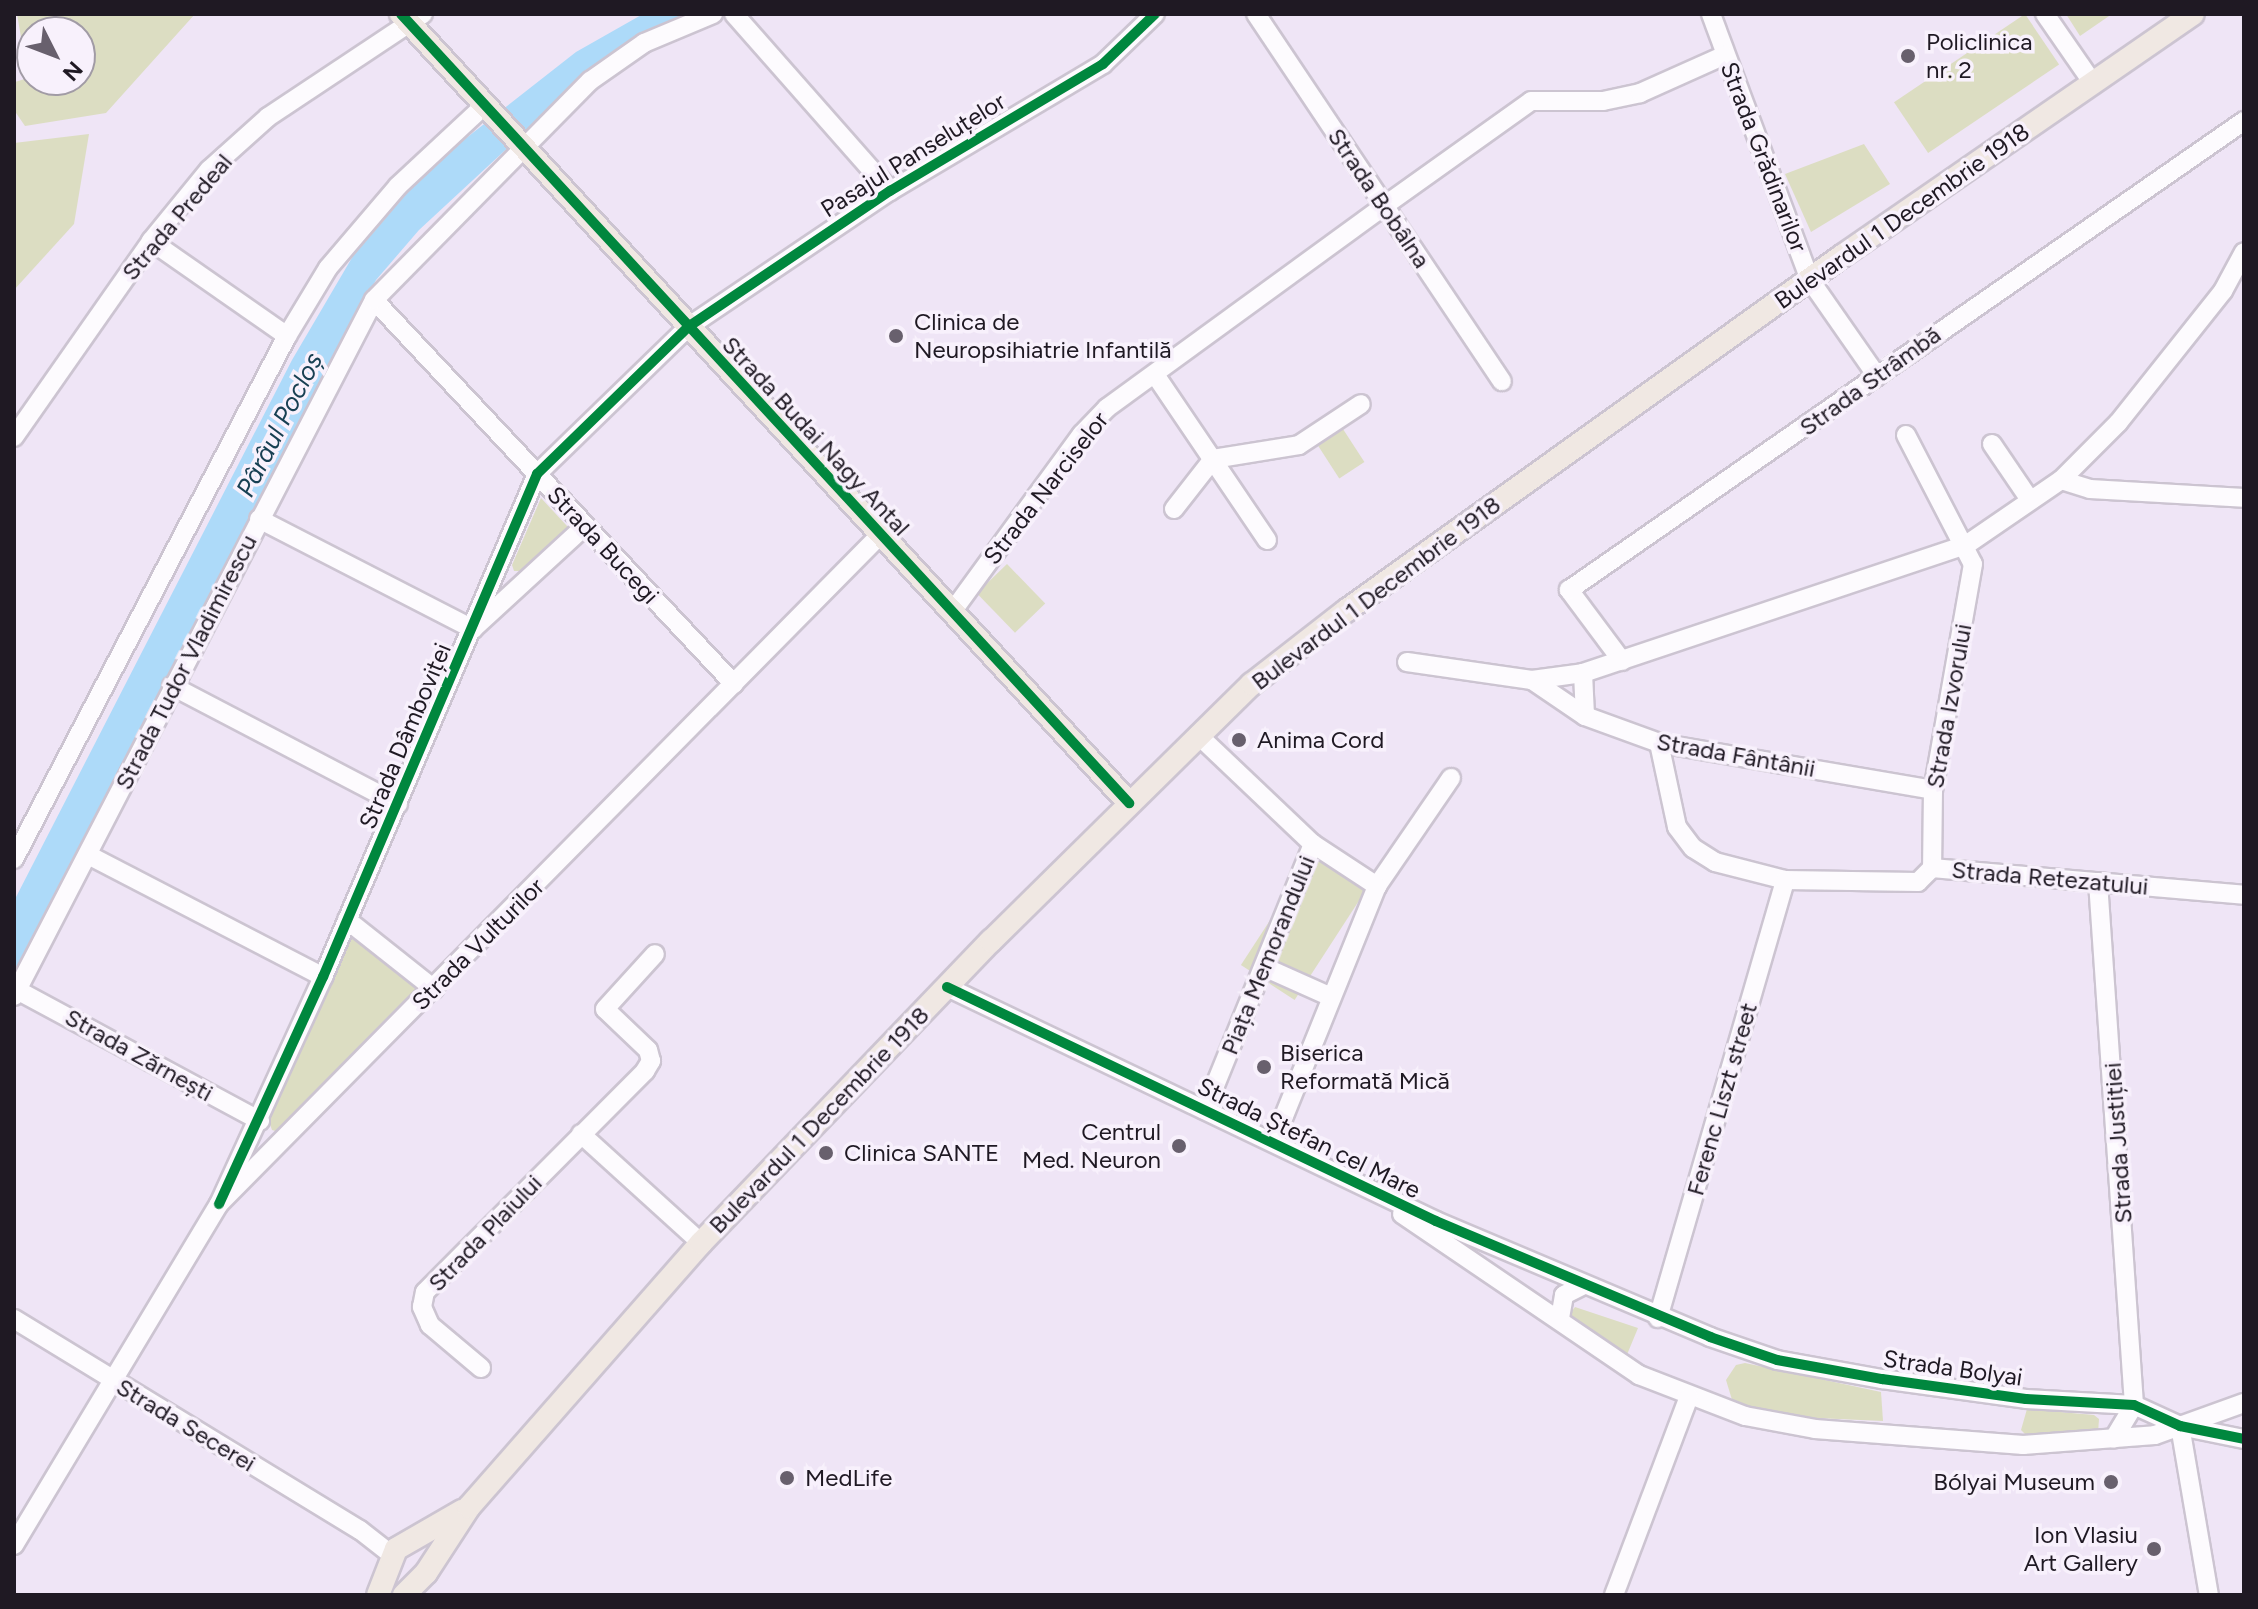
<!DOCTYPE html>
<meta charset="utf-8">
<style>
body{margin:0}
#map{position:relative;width:2258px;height:1609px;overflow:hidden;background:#efe5f6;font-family:Figtree,sans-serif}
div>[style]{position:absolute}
.green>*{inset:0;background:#dcddc2;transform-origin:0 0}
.water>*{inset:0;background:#addaf9}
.roads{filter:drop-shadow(2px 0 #ccc4d1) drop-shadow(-2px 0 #ccc4d1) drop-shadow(0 2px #ccc4d1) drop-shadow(0 -2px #ccc4d1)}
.minor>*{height:18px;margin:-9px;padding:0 9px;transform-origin:9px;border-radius:9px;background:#fdfbfe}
.major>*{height:22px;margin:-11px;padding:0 11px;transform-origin:11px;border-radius:11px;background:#f0e8e3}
.cycleway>*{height:10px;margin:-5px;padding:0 5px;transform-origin:5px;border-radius:5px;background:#00873e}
.dots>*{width:22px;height:22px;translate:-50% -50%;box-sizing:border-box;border:4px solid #f8f1fc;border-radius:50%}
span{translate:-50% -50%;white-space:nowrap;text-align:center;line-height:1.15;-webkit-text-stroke:7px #f8f1fc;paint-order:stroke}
.poi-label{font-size:24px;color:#1f1923}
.left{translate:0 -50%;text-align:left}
.right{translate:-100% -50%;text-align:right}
.street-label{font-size:24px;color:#1f1923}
.water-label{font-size:26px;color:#184053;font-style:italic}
.frame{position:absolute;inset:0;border:16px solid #1f1923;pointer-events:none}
.north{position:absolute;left:16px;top:16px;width:80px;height:80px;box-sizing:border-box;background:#f8f1fc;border:2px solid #a19ba5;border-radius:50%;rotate:132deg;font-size:22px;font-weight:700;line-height:32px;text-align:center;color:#1f1923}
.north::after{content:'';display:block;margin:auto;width:28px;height:36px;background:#68606d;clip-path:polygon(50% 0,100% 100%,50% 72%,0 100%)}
</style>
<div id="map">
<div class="green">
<div style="clip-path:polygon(evenodd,17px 14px,195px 14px,106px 113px,25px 126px,14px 110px,15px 82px,28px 78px,17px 14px,80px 32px,80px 80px,32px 80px,32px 32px,80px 32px)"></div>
<div style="left:2025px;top:14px;width:61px;height:158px;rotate:56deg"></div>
<div style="clip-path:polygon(2066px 14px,2112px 14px,2080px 36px)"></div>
<div style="clip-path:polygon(89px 134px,74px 224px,14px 290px,14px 143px)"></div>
<div style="clip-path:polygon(1864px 144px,1890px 184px,1811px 232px,1785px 174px)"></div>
<div style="left:1341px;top:426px;width:43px;height:30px;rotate:57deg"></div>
<div style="clip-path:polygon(541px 498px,568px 527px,521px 571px,514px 571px,512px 565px)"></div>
<div style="left:1007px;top:564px;width:55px;height:42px;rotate:46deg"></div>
<div style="left:1315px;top:851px;width:64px;height:136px;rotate:33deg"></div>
<div style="clip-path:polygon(349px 931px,424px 989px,279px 1132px,272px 1130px,267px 1116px)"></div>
<div style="clip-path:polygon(1575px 1307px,1638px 1328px,1626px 1357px,1568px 1316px)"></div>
<div style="clip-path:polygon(1745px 1363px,1881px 1392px,1883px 1421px,1816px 1418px,1733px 1403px,1726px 1380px,1736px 1365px)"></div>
<div style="clip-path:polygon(2027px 1409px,2094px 1415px,2099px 1419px,2098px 1433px,2027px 1436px,2021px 1430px)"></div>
</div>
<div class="water">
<div style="clip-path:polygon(643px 14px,699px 14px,609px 54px,419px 230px,376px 280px,14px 983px,14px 901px,292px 360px,353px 256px,408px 192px,456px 146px,576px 52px)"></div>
</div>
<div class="roads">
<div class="minor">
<div style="left:734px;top:14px;width:236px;rotate:48.6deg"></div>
<div style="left:1256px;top:14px;width:442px;rotate:56.2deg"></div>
<div style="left:1711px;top:14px;width:284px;rotate:69.6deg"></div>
<div style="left:1810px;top:280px;width:117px;rotate:55.1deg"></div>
<div style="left:2045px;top:14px;width:83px;rotate:55.3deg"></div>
<div style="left:151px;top:241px;width:166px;rotate:34.9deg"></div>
<div style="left:374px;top:300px;width:526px;rotate:46.85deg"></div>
<div style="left:1156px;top:376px;width:198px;rotate:55.9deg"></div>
<div style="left:1906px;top:435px;width:145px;rotate:62.6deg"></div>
<div style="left:1973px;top:564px;width:230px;rotate:100deg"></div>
<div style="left:1933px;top:790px;width:78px;rotate:90.7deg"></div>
<div style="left:14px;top:437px;width:239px;rotate:-55deg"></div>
<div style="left:151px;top:241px;width:92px;rotate:-50.8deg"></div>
<div style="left:209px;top:170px;width:79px;rotate:-41.9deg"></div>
<div style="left:268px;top:117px;width:186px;rotate:-33.6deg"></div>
<div style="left:1992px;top:444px;width:68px;rotate:55.8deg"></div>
<div style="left:2061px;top:480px;width:30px;rotate:17deg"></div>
<div style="left:2090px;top:489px;width:154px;rotate:3.3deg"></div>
<div style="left:1174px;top:509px;width:63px;rotate:-52deg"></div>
<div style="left:1213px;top:459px;width:87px;rotate:-9.2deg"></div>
<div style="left:1299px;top:445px;width:74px;rotate:-33.5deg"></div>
<div style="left:259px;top:519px;width:241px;rotate:27.2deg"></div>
<div style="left:473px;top:629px;width:152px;rotate:-42.6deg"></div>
<div style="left:952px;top:612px;width:220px;rotate:-53.9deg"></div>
<div style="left:1082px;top:434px;width:36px;rotate:-46deg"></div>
<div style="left:1107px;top:408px;width:334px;rotate:-36.1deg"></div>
<div style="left:1377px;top:211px;width:189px;rotate:-35.5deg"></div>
<div style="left:1531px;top:101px;width:72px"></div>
<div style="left:1603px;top:101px;width:38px;rotate:-12deg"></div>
<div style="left:1640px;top:93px;width:93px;rotate:-24.1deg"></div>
<div style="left:1622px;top:661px;width:89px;rotate:-126.7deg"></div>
<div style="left:1569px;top:590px;width:822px;rotate:-34.79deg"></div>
<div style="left:1407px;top:662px;width:126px;rotate:8.2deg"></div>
<div style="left:1532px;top:680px;width:51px;rotate:-7.8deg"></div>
<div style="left:1583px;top:673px;width:404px;rotate:-18.5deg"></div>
<div style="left:1966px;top:545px;width:115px;rotate:-34.4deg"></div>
<div style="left:2061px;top:480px;width:81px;rotate:-45deg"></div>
<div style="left:2118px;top:423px;width:169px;rotate:-51.5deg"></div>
<div style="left:2223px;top:291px;width:44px;rotate:-61.7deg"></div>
<div style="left:1583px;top:673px;width:43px;rotate:87.3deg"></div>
<div style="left:1532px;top:680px;width:64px;rotate:34.2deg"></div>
<div style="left:1585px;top:716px;width:79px;rotate:20deg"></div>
<div style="left:1659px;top:743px;width:278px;rotate:9.7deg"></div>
<div style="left:172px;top:686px;width:255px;rotate:27.6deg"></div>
<div style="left:1198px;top:735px;width:158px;rotate:43.5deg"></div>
<div style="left:1659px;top:743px;width:86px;rotate:77.9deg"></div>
<div style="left:1677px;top:827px;width:26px;rotate:53deg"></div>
<div style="left:1693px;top:848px;width:26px;rotate:32deg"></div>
<div style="left:1715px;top:862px;width:72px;rotate:14.4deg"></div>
<div style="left:1785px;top:880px;width:133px;rotate:0.9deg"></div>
<div style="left:1918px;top:882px;width:20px;rotate:-45deg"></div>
<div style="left:88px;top:855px;width:265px;rotate:27.4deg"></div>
<div style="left:14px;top:859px;width:590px;rotate:-62.44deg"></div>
<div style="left:287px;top:336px;width:79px;rotate:-58.9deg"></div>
<div style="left:328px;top:268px;width:108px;rotate:-49.5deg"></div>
<div style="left:398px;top:186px;width:120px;rotate:-43deg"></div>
<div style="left:1932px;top:868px;width:313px;rotate:4.9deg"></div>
<div style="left:2098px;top:882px;width:524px;rotate:86.06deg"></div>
<div style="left:2134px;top:1405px;width:39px;rotate:121deg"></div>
<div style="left:1377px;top:886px;width:131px;rotate:-55.6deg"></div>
<div style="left:347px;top:920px;width:111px;rotate:38.4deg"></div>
<div style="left:1264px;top:967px;width:73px;rotate:24.1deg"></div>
<div style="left:947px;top:987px;width:542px;rotate:25.57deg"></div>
<div style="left:1436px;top:1221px;width:298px;rotate:22.9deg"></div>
<div style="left:1710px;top:1337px;width:71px;rotate:18.9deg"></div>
<div style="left:1777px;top:1360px;width:107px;rotate:10.3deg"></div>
<div style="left:1882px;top:1379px;width:145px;rotate:7.9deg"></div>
<div style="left:2026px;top:1399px;width:108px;rotate:3.2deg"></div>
<div style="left:2134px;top:1405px;width:51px;rotate:24.5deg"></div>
<div style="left:2180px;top:1426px;width:65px;rotate:11.5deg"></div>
<div style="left:17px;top:990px;width:276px;rotate:28.3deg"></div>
<div style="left:14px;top:996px;width:784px;rotate:-62.65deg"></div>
<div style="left:374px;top:300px;width:308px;rotate:-45.4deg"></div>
<div style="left:590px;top:81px;width:66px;rotate:-35.1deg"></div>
<div style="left:644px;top:43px;width:75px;rotate:-22.8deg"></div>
<div style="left:1205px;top:1110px;width:287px;rotate:-67.9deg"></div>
<div style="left:1313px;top:844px;width:77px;rotate:33.3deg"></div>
<div style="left:1377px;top:886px;width:275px;rotate:112deg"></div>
<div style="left:581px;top:1134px;width:162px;rotate:42.2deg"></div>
<div style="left:219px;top:1204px;width:250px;rotate:-65.4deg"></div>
<div style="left:323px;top:977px;width:547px;rotate:-66.95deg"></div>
<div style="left:537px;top:474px;width:211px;rotate:-44.2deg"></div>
<div style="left:688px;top:327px;width:244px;rotate:-34deg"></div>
<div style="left:890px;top:191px;width:248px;rotate:-30.8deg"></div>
<div style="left:1103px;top:64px;width:72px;rotate:-43.9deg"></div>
<div style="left:1402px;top:1214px;width:287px;rotate:34.2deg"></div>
<div style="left:1639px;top:1375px;width:114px;rotate:21.1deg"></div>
<div style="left:1745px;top:1416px;width:71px;rotate:10.5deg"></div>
<div style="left:1815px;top:1429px;width:209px;rotate:4.4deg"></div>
<div style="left:2023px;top:1445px;width:132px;rotate:-4.3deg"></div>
<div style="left:2155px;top:1435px;width:95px;rotate:-19.8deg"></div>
<div style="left:1560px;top:1318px;width:23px;rotate:-80deg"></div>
<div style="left:1564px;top:1295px;width:20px;rotate:-27deg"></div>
<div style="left:1658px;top:1318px;width:456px;rotate:-73.8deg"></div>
<div style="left:14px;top:1319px;width:405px;rotate:31.4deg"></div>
<div style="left:360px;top:1530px;width:41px;rotate:38deg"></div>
<div style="left:481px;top:1368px;width:67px;rotate:-139.9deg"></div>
<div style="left:430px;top:1325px;width:20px;rotate:-114deg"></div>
<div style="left:422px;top:1307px;width:15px;rotate:-79deg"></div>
<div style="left:425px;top:1292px;width:312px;rotate:-45.1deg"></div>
<div style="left:645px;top:1071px;width:12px;rotate:-59deg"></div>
<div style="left:651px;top:1061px;width:11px;rotate:-105deg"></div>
<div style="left:648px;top:1050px;width:59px;rotate:-136.4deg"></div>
<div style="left:605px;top:1009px;width:74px;rotate:-47.7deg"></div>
<div style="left:2180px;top:1426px;width:171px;rotate:80.3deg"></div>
<div style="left:14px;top:1545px;width:398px;rotate:-59deg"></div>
<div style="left:219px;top:1204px;width:940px;rotate:-45.34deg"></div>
<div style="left:1614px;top:1595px;width:212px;rotate:-69.3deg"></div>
</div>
<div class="major">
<div style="left:401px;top:14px;width:1074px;rotate:47.3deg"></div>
<div style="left:378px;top:1595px;width:49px;rotate:-68.6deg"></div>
<div style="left:396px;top:1549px;width:76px;rotate:-29.9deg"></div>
<div style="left:404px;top:1595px;width:31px;rotate:-45deg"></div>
<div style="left:426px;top:1573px;width:79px;rotate:-56.9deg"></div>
<div style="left:469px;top:1507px;width:351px;rotate:-48.7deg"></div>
<div style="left:701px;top:1243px;width:419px;rotate:-46.2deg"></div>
<div style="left:991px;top:941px;width:366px;rotate:-44.6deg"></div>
<div style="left:1252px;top:684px;width:120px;rotate:-37.9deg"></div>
<div style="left:1347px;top:610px;width:609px;rotate:-35.57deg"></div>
<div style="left:1842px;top:256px;width:426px;rotate:-34.6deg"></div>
</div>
</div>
<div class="cycleway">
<div style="left:401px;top:14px;width:1074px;rotate:47.3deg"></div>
<div style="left:947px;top:987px;width:542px;rotate:25.57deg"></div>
<div style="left:1436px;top:1221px;width:298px;rotate:22.9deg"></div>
<div style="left:1710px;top:1337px;width:71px;rotate:18.9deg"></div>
<div style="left:1777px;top:1360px;width:107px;rotate:10.3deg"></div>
<div style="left:1882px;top:1379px;width:145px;rotate:7.9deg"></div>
<div style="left:2026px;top:1399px;width:108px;rotate:3.2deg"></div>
<div style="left:2134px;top:1405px;width:51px;rotate:24.5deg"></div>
<div style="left:2180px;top:1426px;width:65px;rotate:11.5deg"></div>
<div style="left:219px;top:1204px;width:250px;rotate:-65.4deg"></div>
<div style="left:323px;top:977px;width:547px;rotate:-66.95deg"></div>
<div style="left:537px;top:474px;width:211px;rotate:-44.2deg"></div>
<div style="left:688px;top:327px;width:244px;rotate:-34deg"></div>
<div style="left:890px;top:191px;width:248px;rotate:-30.8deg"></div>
<div style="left:1103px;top:64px;width:72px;rotate:-43.9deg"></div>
</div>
<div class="dots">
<div style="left:1908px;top:56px;background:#68606d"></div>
<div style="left:896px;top:336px;background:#68606d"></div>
<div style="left:1239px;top:740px;background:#68606d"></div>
<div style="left:1264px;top:1067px;background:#68606d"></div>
<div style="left:1179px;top:1146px;background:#68606d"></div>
<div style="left:826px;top:1153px;background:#68606d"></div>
<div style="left:787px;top:1478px;background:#68606d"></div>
<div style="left:2111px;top:1482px;background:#68606d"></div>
<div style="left:2154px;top:1549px;background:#68606d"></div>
</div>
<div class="poi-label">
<span class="left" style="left:1926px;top:56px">Policlinica<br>nr. 2</span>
<span class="left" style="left:914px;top:336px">Clinica de<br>Neuropsihiatrie Infantilă</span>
<span class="left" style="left:1257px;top:740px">Anima Cord</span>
<span class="left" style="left:1280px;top:1067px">Biserica<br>Reformată Mică</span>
<span class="right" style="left:1161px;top:1146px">Centrul<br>Med. Neuron</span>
<span class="left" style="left:844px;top:1153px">Clinica SANTE</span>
<span class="left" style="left:805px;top:1478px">MedLife</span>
<span class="right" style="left:2095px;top:1482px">Bólyai Museum</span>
<span class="right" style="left:2138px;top:1549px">Ion Vlasiu<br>Art Gallery</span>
</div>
<div class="street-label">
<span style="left:913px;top:155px;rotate:-32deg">Pasajul Panseluțelor</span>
<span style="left:1764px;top:157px;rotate:69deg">Strada Grădinarilor</span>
<span style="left:1379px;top:198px;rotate:56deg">Strada Bobâlna</span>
<span style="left:1902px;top:216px;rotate:-35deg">Bulevardul 1 Decembrie 1918</span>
<span style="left:177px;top:217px;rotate:-50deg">Strada Predeal</span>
<span style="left:1870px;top:381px;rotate:-36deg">Strada Strâmbă</span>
<span style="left:816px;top:436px;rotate:47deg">Strada Budai Nagy Antal</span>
<span style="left:1046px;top:488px;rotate:-52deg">Strada Narciselor</span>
<span style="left:603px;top:545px;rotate:47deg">Strada Bucegi</span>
<span style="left:1376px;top:593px;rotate:-37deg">Bulevardul 1 Decembrie 1918</span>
<span style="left:186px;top:662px;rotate:-63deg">Strada Tudor Vladimirescu</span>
<span style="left:1949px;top:706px;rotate:-80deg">Strada Izvorului</span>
<span style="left:405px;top:736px;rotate:-67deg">Strada Dâmboviței</span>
<span style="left:1736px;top:755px;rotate:10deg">Strada Fântânii</span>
<span style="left:2050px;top:878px;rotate:5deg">Strada Retezatului</span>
<span style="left:478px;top:944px;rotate:-45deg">Strada Vulturilor</span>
<span style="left:1268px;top:955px;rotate:-68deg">Piața Memorandului</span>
<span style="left:139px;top:1055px;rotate:29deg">Strada Zărnești</span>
<span style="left:1722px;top:1099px;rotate:-74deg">Ferenc Liszt street</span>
<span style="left:819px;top:1120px;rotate:-46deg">Bulevardul 1 Decembrie 1918</span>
<span style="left:1309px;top:1138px;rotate:26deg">Strada Ștefan cel Mare</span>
<span style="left:2118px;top:1143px;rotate:-94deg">Strada Justiției</span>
<span style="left:485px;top:1233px;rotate:-46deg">Strada Plaiului</span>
<span style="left:1953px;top:1368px;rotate:8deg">Strada Bolyai</span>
<span style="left:186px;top:1425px;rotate:31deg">Strada Secerei</span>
</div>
<div class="water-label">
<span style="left:280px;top:425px;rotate:-63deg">Pârâul Pocloș</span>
</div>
<div class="frame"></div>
<div class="north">N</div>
</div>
